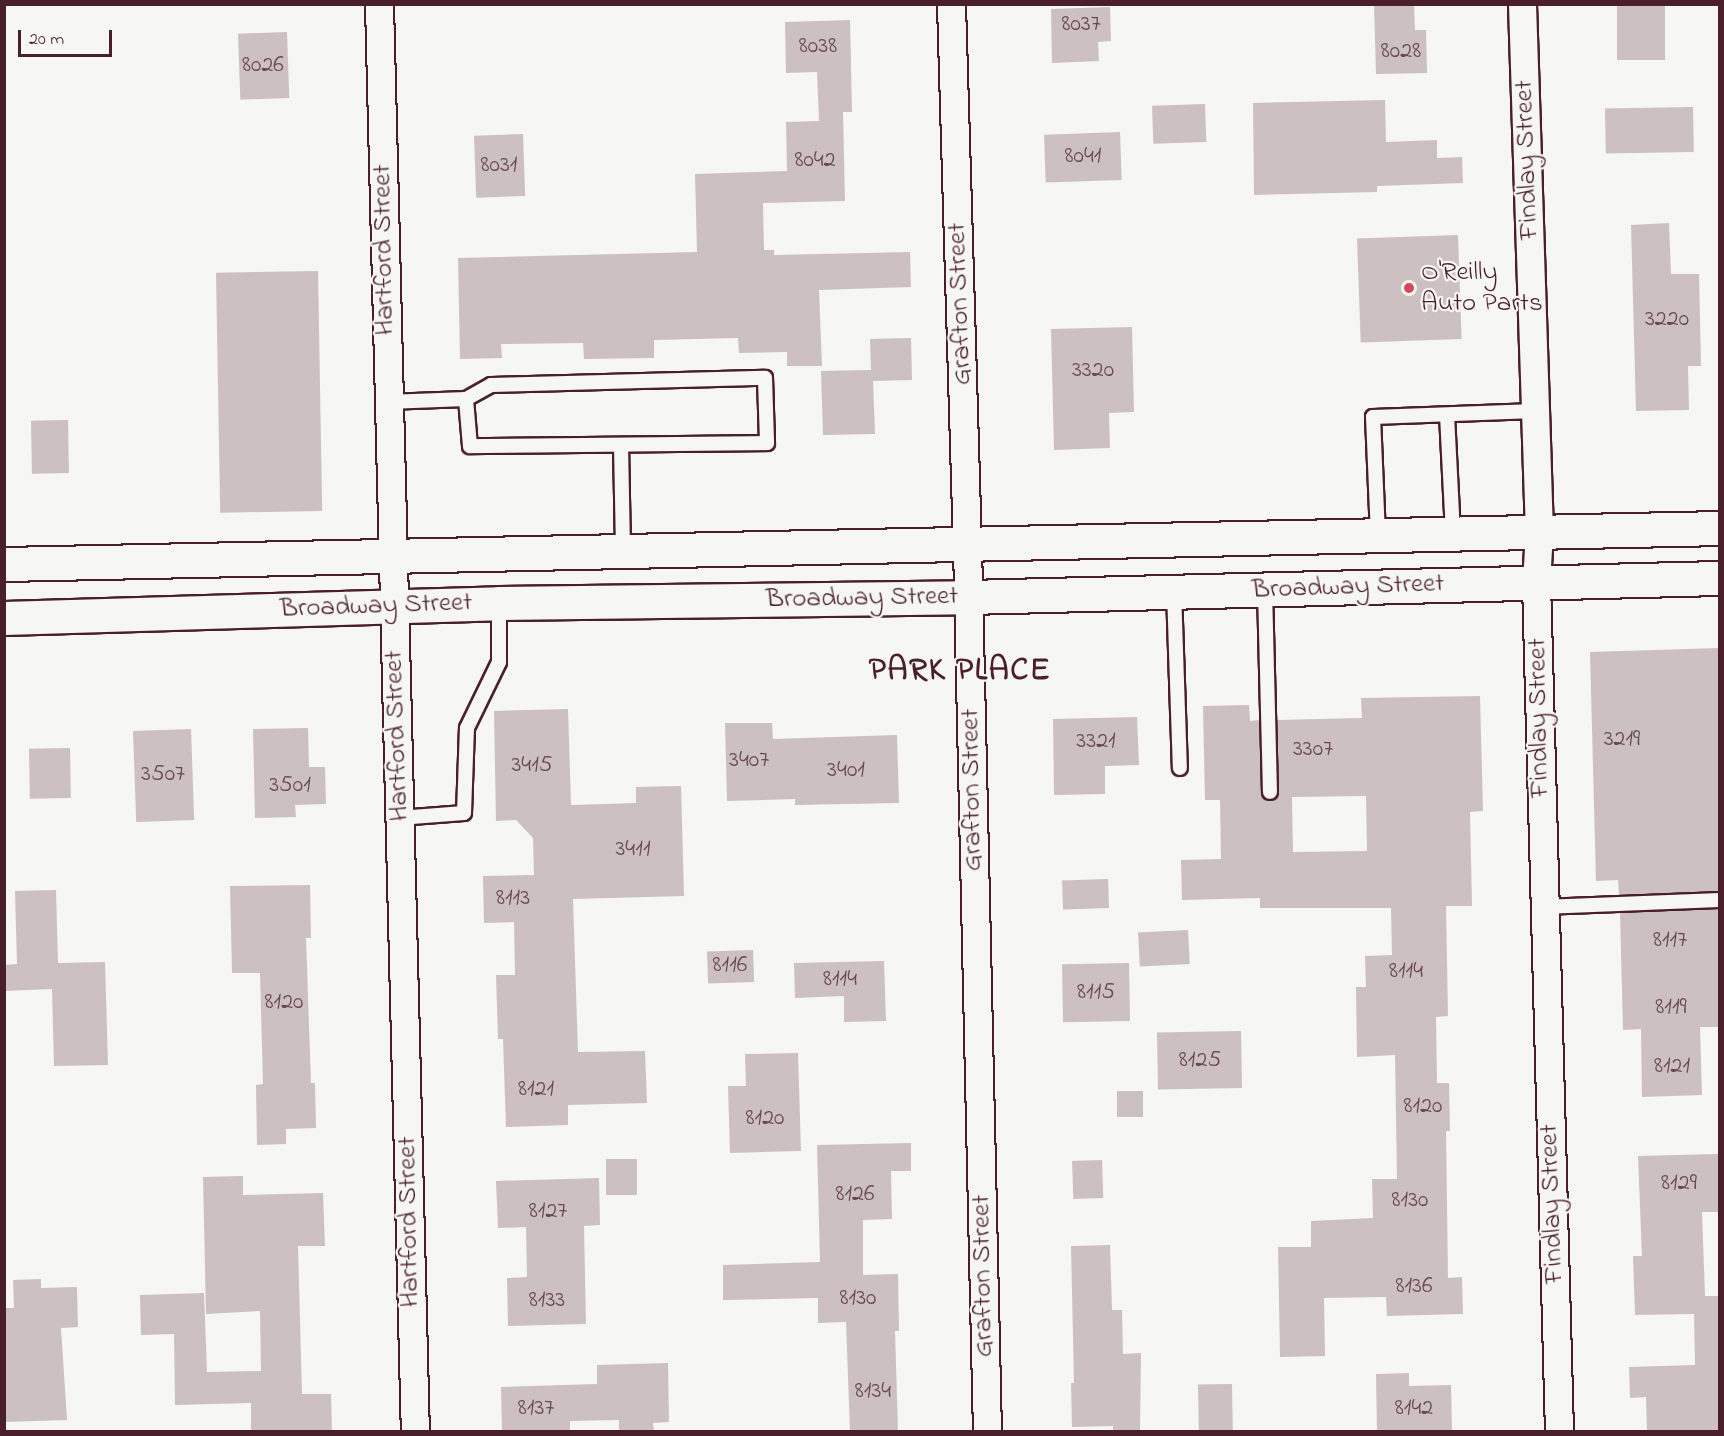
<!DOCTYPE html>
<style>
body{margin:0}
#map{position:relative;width:1724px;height:1436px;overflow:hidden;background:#f6f6f2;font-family:"Indie Flower",sans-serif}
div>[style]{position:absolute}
.building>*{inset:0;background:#ccc1c0;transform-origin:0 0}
.roads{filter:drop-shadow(2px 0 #4a1f2b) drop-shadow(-2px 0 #4a1f2b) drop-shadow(0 2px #4a1f2b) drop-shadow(0 -2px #4a1f2b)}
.lane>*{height:14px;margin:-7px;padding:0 7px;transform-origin:7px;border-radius:7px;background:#f6f6f2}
.street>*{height:27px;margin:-13.5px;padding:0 13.5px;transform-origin:13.5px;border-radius:13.5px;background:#f6f6f2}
.primary>*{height:33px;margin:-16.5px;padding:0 16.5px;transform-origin:16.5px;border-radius:16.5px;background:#f6f6f2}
.dots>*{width:16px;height:16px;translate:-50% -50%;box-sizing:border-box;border:3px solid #f6f6f2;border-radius:50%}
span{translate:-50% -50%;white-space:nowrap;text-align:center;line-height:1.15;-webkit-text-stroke:4.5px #f6f6f2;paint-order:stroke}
.number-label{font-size:24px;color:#6a4850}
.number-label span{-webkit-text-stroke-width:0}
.street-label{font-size:27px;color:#4a1f2b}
.poi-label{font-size:27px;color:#4a1f2b}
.left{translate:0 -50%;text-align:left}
.district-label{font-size:33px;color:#4a1f2b;font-weight:700;letter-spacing:1.5px}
.frame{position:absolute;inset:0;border:6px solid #4a1f2b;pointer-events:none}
.scale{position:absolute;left:18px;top:30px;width:94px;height:27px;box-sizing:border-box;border:3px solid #4a1f2b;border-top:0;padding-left:8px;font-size:18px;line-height:21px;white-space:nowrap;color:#4a1f2b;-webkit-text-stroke:4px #f6f6f2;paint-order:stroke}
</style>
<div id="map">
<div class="building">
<div style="clip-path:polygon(1374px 4px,1414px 4px,1415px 30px,1426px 30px,1427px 73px,1376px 74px)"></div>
<div style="left:1617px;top:4px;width:48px;height:56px"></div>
<div style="clip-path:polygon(1110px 7px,1111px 41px,1098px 42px,1099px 61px,1052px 63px,1051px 9px)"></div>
<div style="clip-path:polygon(850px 20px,852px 112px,843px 112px,845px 201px,763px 203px,764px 250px,774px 250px,774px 255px,910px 252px,911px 287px,819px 290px,822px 366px,787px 366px,787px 352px,739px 353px,738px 338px,654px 340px,654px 358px,584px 359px,583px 343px,501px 344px,502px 358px,460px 359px,458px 258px,697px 252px,695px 174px,787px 171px,786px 122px,819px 121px,817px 72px,786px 73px,785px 22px)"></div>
<div style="left:287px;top:32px;width:66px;height:49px;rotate:88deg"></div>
<div style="clip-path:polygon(1385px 100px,1386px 142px,1437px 140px,1437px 158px,1462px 157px,1463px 183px,1377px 186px,1377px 192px,1254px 195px,1253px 103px)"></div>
<div style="left:1205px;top:104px;width:38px;height:53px;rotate:88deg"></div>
<div style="left:1693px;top:107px;width:45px;height:88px;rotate:89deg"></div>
<div style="left:1120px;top:132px;width:48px;height:76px;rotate:88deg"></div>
<div style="left:523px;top:134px;width:62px;height:49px;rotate:88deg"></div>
<div style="clip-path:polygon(1669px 223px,1671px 274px,1699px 274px,1701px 366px,1688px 366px,1689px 410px,1636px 411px,1631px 225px)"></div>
<div style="left:1458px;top:235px;width:104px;height:101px;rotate:88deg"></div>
<div style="left:318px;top:271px;width:240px;height:102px;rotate:89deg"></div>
<div style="clip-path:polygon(1132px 327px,1134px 412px,1109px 413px,1110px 448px,1054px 450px,1051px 329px)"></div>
<div style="clip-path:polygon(911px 338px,912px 380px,873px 381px,875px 434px,823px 435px,821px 371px,871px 370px,870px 339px)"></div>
<div style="left:68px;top:420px;width:53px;height:37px;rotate:89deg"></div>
<div style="clip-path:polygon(1719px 648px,1719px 891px,1619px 895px,1618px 880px,1596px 881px,1590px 652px)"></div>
<div style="clip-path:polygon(evenodd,1480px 696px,1483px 811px,1470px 812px,1472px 906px,1446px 906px,1448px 1016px,1436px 1017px,1437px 1083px,1449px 1083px,1450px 1131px,1446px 1131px,1448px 1278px,1462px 1277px,1463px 1314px,1387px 1316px,1386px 1297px,1324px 1298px,1325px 1356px,1280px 1357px,1278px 1247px,1311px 1247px,1311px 1221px,1373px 1218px,1372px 1179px,1397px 1179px,1395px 1055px,1357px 1057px,1356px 987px,1366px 987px,1365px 956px,1392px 955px,1391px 908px,1260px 908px,1260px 898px,1182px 900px,1181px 860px,1221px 859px,1220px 800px,1205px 800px,1203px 706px,1249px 705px,1250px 721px,1259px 720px,1261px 793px,1265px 800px,1271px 801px,1278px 797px,1279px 792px,1277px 720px,1362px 718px,1361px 698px,1480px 696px,1366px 796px,1367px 851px,1293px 852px,1292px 797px,1366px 796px)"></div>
<div style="clip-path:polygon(568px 709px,571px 805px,636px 803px,636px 787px,681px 786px,684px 896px,573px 899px,578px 1052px,645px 1051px,647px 1103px,568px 1105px,568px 1125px,506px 1127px,503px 1039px,498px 1039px,496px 975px,515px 975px,514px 922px,484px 923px,483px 876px,534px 875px,533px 838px,516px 820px,496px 821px,494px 711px)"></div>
<div style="clip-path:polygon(1137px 717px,1139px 765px,1105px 766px,1105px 794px,1054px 795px,1053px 719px)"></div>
<div style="clip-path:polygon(725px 723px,772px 723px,773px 739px,897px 735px,899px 803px,795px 805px,795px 799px,727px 801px)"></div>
<div style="clip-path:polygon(308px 728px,309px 767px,325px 767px,326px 804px,295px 805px,296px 817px,255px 818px,253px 729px)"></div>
<div style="left:191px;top:729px;width:91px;height:58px;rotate:88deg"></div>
<div style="left:70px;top:748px;width:50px;height:41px;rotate:89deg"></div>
<div style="left:1108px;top:879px;width:29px;height:46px;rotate:88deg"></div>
<div style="clip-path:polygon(310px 885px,311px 938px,306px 938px,311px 1083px,315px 1083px,316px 1128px,286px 1129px,286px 1144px,257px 1145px,256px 1085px,263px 1084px,260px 973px,232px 973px,230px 886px)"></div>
<div style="clip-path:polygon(56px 890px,58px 963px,105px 962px,108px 1065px,54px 1066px,52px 989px,4px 991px,4px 965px,17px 964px,15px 891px)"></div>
<div style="clip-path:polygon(1719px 909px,1719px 1027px,1700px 1027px,1702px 1095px,1642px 1097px,1641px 1029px,1623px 1030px,1620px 913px)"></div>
<div style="left:1188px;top:930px;width:34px;height:50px;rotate:87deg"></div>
<div style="left:753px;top:950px;width:32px;height:46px;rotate:88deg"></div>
<div style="clip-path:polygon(884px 961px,886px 1021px,844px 1022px,844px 996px,795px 998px,794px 963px)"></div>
<div style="left:1129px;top:963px;width:58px;height:67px;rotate:89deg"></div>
<div style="left:1241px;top:1031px;width:57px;height:84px;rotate:89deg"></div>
<div style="clip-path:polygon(798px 1053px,801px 1151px,730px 1153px,728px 1086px,746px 1086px,745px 1054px)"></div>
<div style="left:1117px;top:1091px;width:26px;height:26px"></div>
<div style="clip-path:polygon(911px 1143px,911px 1171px,891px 1171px,892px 1219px,863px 1220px,863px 1275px,898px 1274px,899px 1331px,895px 1331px,898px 1431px,850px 1431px,846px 1322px,818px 1323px,818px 1298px,723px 1300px,723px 1265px,820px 1262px,817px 1145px)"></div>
<div style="clip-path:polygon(1719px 1154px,1719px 1212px,1702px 1212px,1705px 1296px,1719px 1296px,1719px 1431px,1647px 1431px,1646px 1397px,1630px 1398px,1629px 1367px,1695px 1365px,1694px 1314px,1635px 1315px,1633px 1256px,1642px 1256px,1638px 1156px)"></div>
<div style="left:606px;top:1159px;width:31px;height:36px"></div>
<div style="left:1102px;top:1160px;width:38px;height:30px;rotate:88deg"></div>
<div style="clip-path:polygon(243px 1176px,243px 1195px,323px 1193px,325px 1246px,298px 1246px,302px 1394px,331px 1394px,332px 1431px,251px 1431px,251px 1403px,175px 1405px,174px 1334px,141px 1335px,140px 1295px,204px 1293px,207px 1372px,261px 1371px,260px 1311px,206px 1314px,203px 1177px)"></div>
<div style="clip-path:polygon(599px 1178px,600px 1225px,584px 1226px,586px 1324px,508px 1326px,507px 1278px,527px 1277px,526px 1227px,498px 1228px,496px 1181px)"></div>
<div style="clip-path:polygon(1110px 1245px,1112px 1310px,1122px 1310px,1123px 1354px,1141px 1353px,1140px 1431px,1113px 1431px,1113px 1426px,1072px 1427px,1071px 1383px,1074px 1383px,1071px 1246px)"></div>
<div style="clip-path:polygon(41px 1279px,41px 1288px,77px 1287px,78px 1327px,61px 1328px,67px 1420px,4px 1422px,4px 1308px,14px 1308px,13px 1280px)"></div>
<div style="clip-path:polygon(668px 1363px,669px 1422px,653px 1423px,654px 1431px,619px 1431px,619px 1420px,570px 1421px,570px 1431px,502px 1431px,501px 1387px,597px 1384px,597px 1365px)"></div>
<div style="clip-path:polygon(1409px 1373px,1409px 1386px,1451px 1385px,1452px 1431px,1377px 1431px,1376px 1374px)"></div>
<div style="left:1232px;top:1384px;width:47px;height:34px;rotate:89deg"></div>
</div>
<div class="roads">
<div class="lane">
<div style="left:387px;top:402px;width:79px;rotate:-2.2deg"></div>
<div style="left:466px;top:399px;width:29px;rotate:-29deg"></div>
<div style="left:491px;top:385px;width:274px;rotate:-1.5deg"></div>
<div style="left:765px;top:378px;width:65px;rotate:88.2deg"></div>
<div style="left:767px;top:443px;width:297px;rotate:179.4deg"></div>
<div style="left:470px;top:446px;width:47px;rotate:-94.9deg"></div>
<div style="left:1447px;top:415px;width:119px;rotate:87.1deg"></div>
<div style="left:621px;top:445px;width:104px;rotate:88.9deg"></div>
<div style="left:1378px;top:536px;width:119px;rotate:-92.4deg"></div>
<div style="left:1373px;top:417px;width:162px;rotate:-2.1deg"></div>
<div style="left:1265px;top:589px;width:203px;rotate:88.6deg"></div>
<div style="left:1174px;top:591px;width:177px;rotate:88.1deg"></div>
<div style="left:399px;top:818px;width:65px;rotate:-4.4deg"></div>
<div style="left:464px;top:813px;width:85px;rotate:-88deg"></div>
<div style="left:467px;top:728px;width:73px;rotate:-64.1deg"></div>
<div style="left:499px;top:662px;width:59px;rotate:-90deg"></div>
<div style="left:1543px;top:907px;width:177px;rotate:-2.3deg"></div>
</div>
<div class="street">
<div style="left:379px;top:4px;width:1428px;rotate:88.56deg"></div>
<div style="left:951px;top:4px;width:541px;rotate:88.31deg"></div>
<div style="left:967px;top:545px;width:887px;rotate:88.71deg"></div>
<div style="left:1522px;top:4px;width:528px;rotate:88.16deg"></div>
<div style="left:1539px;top:532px;width:50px;rotate:93.4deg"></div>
<div style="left:1536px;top:582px;width:850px;rotate:88.45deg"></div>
</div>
<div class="primary">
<div style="left:4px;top:564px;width:1716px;rotate:-1.2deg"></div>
<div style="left:4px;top:618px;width:495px;rotate:-1.7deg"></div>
<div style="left:499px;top:603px;width:469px;rotate:-0.7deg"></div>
<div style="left:968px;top:597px;width:752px;rotate:-1.45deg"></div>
</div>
</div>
<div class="dots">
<div style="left:1409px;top:288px;background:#d1495b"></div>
</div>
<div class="number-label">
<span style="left:1081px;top:25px">8037</span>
<span style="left:818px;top:47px">8038</span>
<span style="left:1401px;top:52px">8028</span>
<span style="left:263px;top:66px">8026</span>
<span style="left:1083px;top:157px">8041</span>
<span style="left:815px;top:161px">8042</span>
<span style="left:499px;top:166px">8031</span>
<span style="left:1667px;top:320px">3220</span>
<span style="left:1093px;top:371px">3320</span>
<span style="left:1622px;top:740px">3219</span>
<span style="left:1096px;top:742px">3321</span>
<span style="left:1313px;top:750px">3307</span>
<span style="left:749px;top:761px">3407</span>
<span style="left:532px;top:766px">3415</span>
<span style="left:846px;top:771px">3401</span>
<span style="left:163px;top:775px">3507</span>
<span style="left:290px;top:786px">3501</span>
<span style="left:633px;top:850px">3411</span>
<span style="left:513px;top:899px">8113</span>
<span style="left:1670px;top:941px">8117</span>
<span style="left:730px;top:966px">8116</span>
<span style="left:1406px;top:972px">8114</span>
<span style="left:840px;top:980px">8114</span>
<span style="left:1096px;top:993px">8115</span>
<span style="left:284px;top:1003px">8120</span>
<span style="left:1671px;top:1008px">8119</span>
<span style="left:1200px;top:1061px">8125</span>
<span style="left:1672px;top:1067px">8121</span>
<span style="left:536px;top:1090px">8121</span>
<span style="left:1423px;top:1107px">8120</span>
<span style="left:765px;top:1119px">8120</span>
<span style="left:1679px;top:1184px">8129</span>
<span style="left:855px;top:1195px">8126</span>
<span style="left:1410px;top:1201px">8130</span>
<span style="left:548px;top:1212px">8127</span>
<span style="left:1414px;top:1287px">8136</span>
<span style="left:858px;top:1299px">8130</span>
<span style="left:547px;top:1301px">8133</span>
<span style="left:873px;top:1392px">8134</span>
<span style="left:536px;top:1409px">8137</span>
<span style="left:1414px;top:1409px">8142</span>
</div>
<div class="street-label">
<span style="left:1527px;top:160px;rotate:-92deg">Findlay Street</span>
<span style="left:384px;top:250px;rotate:-91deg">Hartford Street</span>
<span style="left:960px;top:304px;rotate:-92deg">Grafton Street</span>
<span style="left:1348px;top:587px;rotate:-2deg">Broadway Street</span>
<span style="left:862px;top:598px;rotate:-1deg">Broadway Street</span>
<span style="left:376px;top:606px;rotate:-2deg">Broadway Street</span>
<span style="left:1539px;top:718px;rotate:-91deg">Findlay Street</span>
<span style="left:397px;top:736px;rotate:-92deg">Hartford Street</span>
<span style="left:972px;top:790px;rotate:-91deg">Grafton Street</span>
<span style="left:1552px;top:1204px;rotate:-92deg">Findlay Street</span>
<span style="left:409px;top:1222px;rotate:-91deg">Hartford Street</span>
<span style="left:983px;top:1276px;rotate:-91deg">Grafton Street</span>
</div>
<div class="poi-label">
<span class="left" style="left:1421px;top:288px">O'Reilly<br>Auto Parts</span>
</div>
<div class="district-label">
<span style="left:960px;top:672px">PARK PLACE</span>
</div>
<div class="frame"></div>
<div class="scale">20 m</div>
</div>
